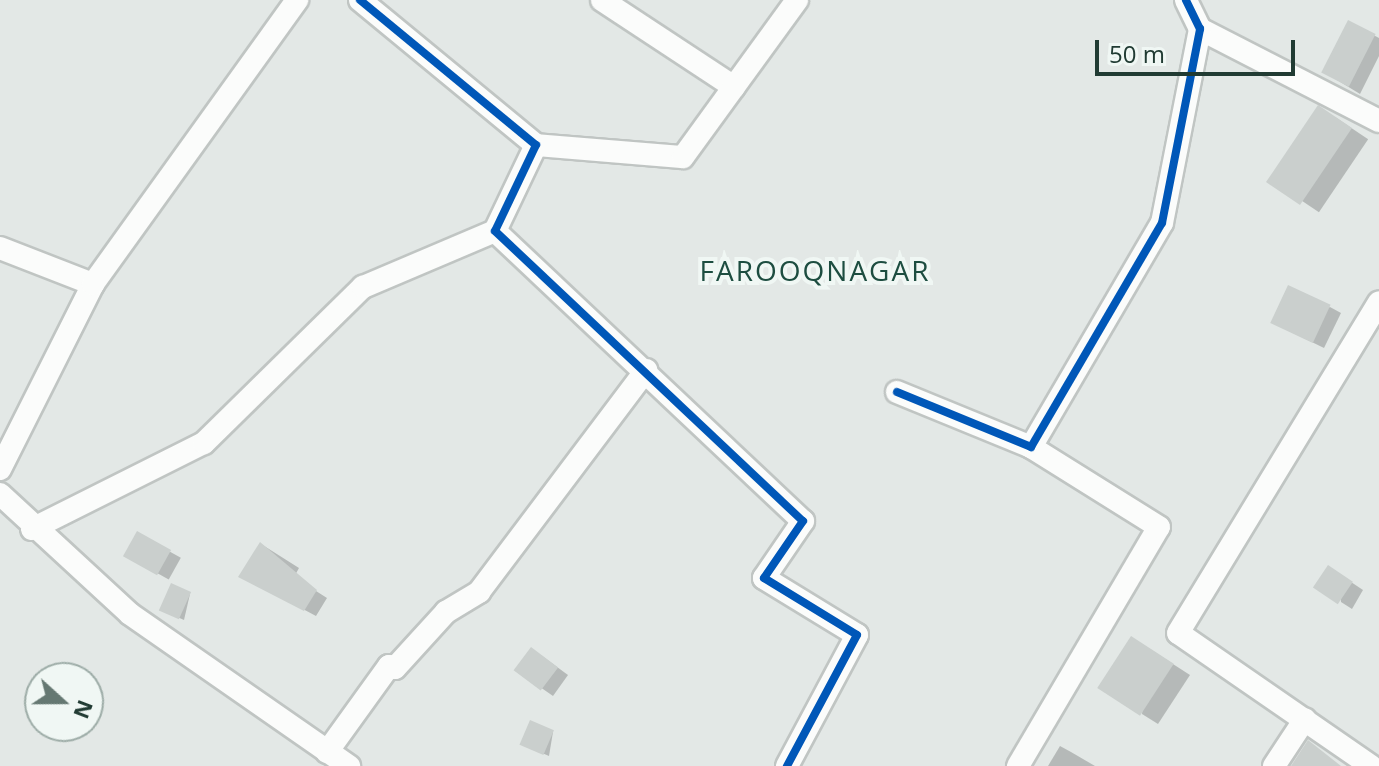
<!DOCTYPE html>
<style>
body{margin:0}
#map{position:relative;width:1379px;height:766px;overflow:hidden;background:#e3e8e6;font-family:"Open Sans",sans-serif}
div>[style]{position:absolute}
.shadow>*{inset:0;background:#0003;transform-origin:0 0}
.building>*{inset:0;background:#cacfcd;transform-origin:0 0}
.roads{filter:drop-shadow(2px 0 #c0c5c3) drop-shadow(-2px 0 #c0c5c3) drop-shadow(0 2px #c0c5c3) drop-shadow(0 -2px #c0c5c3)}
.minor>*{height:22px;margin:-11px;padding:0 11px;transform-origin:11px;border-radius:11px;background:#fbfcfb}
.cycleway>*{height:8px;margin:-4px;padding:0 4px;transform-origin:4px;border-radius:4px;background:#0057b8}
span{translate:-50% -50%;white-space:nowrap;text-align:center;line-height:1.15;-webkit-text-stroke:8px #f0f7f4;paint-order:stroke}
.quarter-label{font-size:28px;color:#1d4d40;letter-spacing:2px}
.north{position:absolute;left:24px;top:662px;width:80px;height:80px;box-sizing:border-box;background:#f0f7f4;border:2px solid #9daca7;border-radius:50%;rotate:111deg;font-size:22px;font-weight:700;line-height:32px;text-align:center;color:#213b33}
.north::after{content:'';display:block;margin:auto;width:28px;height:36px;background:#657872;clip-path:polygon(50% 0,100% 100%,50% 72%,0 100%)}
.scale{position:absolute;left:1095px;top:40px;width:200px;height:36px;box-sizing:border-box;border:4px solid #213b33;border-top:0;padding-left:10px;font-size:24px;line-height:28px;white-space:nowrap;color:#213b33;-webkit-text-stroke:6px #f0f7f4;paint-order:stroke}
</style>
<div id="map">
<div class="shadow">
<div style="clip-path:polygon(1349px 22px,1379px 38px,1379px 56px,1360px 94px,1324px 72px)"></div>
<div style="left:1335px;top:117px;width:40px;height:88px;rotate:34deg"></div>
<div style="clip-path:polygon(1330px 307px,1341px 313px,1324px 348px,1283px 328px)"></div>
<div style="left:138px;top:534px;width:49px;height:25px;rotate:29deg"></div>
<div style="clip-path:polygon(261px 544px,299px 568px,294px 577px,327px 598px,316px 616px,241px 576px)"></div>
<div style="clip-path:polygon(1339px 574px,1363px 590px,1352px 609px,1341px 602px)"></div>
<div style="clip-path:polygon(190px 594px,184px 620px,166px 612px)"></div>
<div style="clip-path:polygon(1148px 648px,1190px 675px,1158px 724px,1142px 714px)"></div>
<div style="clip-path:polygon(542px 656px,568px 675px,553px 696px,517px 671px)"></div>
<div style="clip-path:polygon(553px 732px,549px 756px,528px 747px)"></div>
<div style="clip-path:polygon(1060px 746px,1071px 752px,1095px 766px,1048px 766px)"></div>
</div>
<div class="building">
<div style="left:1348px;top:20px;width:31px;height:59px;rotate:27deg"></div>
<div style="left:1318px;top:105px;width:41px;height:93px;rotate:34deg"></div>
<div style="left:1288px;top:285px;width:47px;height:42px;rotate:25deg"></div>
<div style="left:137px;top:531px;width:39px;height:29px;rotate:29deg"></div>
<div style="clip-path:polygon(260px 542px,317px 590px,304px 611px,238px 577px)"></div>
<div style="left:1328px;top:565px;width:30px;height:27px;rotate:34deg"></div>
<div style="left:171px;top:583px;width:22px;height:30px;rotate:24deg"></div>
<div style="left:1131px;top:636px;width:51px;height:62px;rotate:33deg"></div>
<div style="left:531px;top:647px;width:34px;height:29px;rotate:37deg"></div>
<div style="left:530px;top:720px;width:26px;height:27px;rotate:23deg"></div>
<div style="clip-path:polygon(1308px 740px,1341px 766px,1291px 766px)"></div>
</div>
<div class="roads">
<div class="minor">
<div style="left:360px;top:0;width:228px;rotate:39.5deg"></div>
<div style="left:536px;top:145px;width:95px;rotate:115.5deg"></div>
<div style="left:495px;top:231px;width:423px;rotate:43.3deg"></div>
<div style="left:803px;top:521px;width:69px;rotate:124.4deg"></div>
<div style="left:764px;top:578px;width:109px;rotate:31.5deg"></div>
<div style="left:857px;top:635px;width:149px;rotate:118.1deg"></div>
<div style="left:602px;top:0;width:158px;rotate:33.4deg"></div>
<div style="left:1200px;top:29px;width:201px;rotate:27.2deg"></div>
<div style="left:536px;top:145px;width:147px;rotate:4.7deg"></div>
<div style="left:683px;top:157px;width:194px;rotate:-54deg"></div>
<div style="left:0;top:248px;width:100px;rotate:21.2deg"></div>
<div style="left:897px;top:392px;width:145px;rotate:22.3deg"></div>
<div style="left:1031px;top:447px;width:259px;rotate:-59.7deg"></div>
<div style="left:1162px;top:223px;width:198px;rotate:-78.9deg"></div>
<div style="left:1200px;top:29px;width:32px;rotate:-116deg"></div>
<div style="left:0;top:469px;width:207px;rotate:-63.3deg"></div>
<div style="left:93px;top:284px;width:350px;rotate:-54.3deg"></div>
<div style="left:0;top:494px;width:177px;rotate:42.7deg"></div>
<div style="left:130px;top:614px;width:267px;rotate:34.8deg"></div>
<div style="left:32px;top:529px;width:192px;rotate:-26.6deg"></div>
<div style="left:204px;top:443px;width:223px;rotate:-44.5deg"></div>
<div style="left:363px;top:287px;width:143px;rotate:-23deg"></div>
<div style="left:327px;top:752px;width:106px;rotate:-54.2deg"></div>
<div style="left:389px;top:666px;width:6px;rotate:18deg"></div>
<div style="left:395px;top:668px;width:76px;rotate:-47.7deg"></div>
<div style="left:446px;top:612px;width:39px;rotate:-31deg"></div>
<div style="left:479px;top:592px;width:278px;rotate:-53deg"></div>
<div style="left:1018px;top:766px;width:277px;rotate:-59.5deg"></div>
<div style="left:1159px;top:527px;width:151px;rotate:-148deg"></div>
<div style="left:1274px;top:766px;width:56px;rotate:-56.6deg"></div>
<div style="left:1371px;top:766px;width:234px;rotate:-145.4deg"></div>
<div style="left:1178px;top:633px;width:387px;rotate:-58.7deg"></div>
</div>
</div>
<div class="cycleway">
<div style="left:360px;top:0;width:228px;rotate:39.5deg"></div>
<div style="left:536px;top:145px;width:95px;rotate:115.5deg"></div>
<div style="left:495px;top:231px;width:423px;rotate:43.3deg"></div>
<div style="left:803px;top:521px;width:69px;rotate:124.4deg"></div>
<div style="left:764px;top:578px;width:109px;rotate:31.5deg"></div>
<div style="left:857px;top:635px;width:149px;rotate:118.1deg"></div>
<div style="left:897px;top:392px;width:145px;rotate:22.3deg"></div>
<div style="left:1031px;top:447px;width:259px;rotate:-59.7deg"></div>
<div style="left:1162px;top:223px;width:198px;rotate:-78.9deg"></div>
<div style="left:1200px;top:29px;width:32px;rotate:-116deg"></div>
</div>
<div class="quarter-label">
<span style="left:815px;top:270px">FAROOQNAGAR</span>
</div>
<div class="north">N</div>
<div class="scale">50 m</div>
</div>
